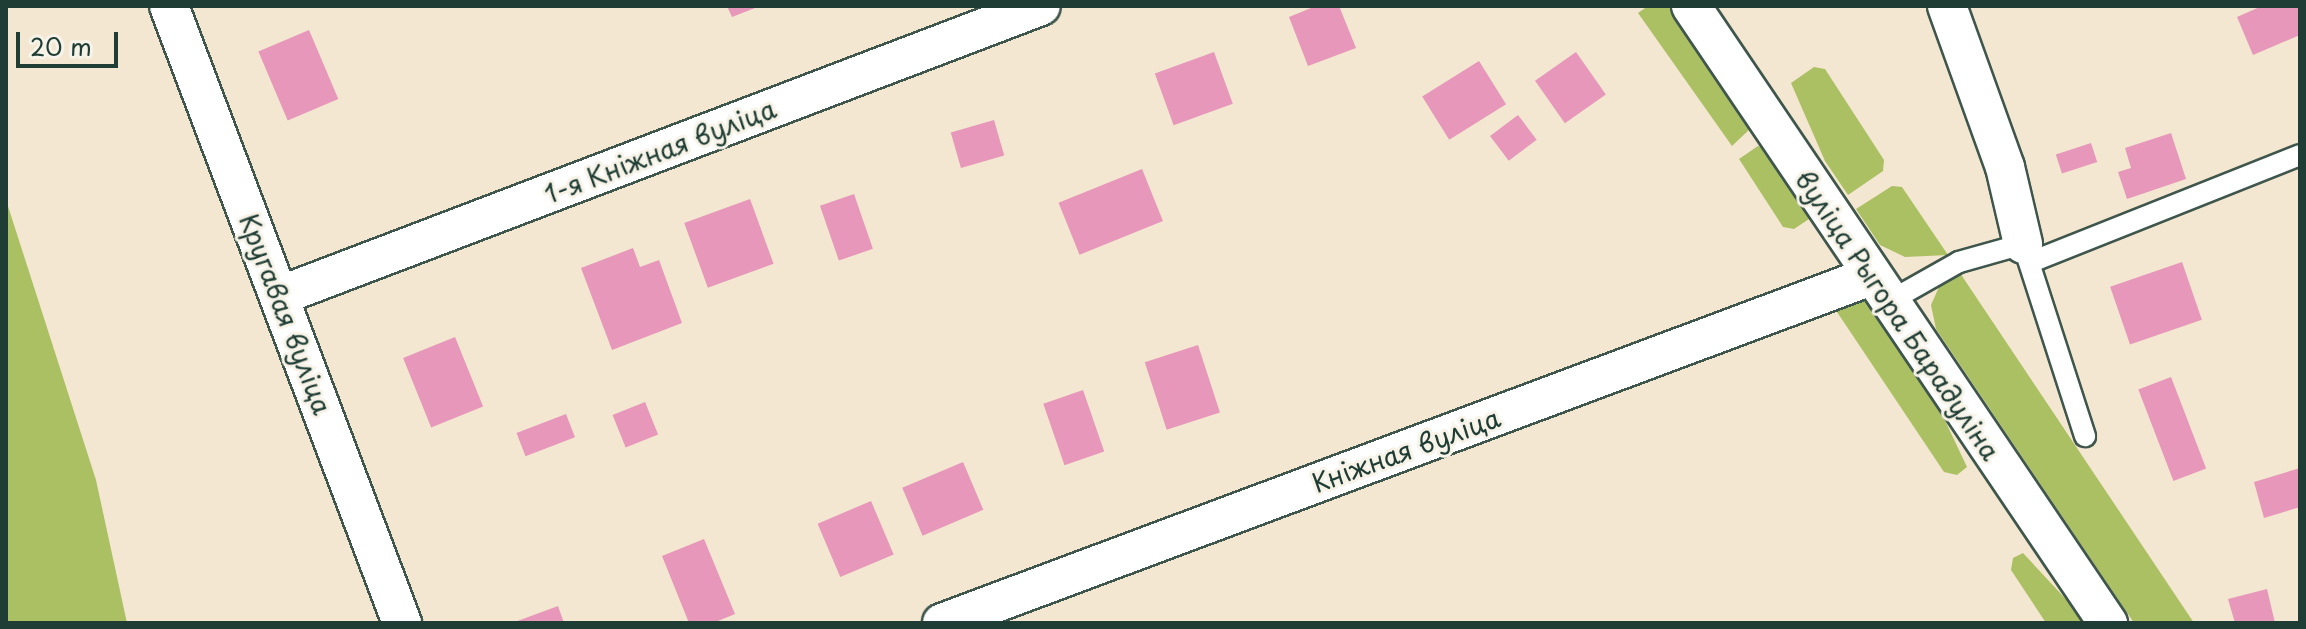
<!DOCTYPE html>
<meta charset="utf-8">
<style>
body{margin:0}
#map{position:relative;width:2306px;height:629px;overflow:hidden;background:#f4e7d1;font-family:"Playpen Sans",sans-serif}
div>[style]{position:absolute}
.green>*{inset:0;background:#abbf63}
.building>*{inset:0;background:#e697ba;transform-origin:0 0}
.roads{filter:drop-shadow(2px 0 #3f564c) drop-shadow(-2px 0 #3f564c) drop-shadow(0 2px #3f564c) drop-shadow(0 -2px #3f564c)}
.service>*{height:20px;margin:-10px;padding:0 10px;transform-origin:10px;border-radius:10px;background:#fff}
.minor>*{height:38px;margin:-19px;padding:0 19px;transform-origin:19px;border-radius:19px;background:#fff}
span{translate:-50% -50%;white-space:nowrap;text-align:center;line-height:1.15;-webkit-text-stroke:6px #f7f3e8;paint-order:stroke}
.street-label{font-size:26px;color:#1f3d34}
.frame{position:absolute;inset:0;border:8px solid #1f3d34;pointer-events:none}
.scale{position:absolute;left:16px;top:32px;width:102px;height:36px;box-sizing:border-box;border:4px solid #1f3d34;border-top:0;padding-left:10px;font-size:24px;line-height:28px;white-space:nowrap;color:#1f3d34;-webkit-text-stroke:6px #f7f3e8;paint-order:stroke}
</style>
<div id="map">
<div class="green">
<div style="clip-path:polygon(1648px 6px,1676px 6px,1752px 127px,1732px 146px,1638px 13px)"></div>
<div style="clip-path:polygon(1814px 67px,1825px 69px,1884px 160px,1883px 171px,1848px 195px,1825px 161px,1791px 83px)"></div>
<div style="clip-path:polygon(1758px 146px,1773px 151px,1815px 215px,1794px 229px,1783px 227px,1739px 159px)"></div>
<div style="clip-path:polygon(1892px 186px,1902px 187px,1948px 255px,1905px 257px,1880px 245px,1856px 209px)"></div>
<div style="clip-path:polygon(6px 200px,96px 480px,127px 623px,6px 623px)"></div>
<div style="clip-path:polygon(1960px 273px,2194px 623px,2134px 623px,1936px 329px,1931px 305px,1939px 287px)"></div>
<div style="clip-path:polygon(1861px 298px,1878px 308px,1922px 372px,1967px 467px,1957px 475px,1944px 472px,1831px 303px)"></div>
<div style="clip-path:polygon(2023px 553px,2088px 623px,2046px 623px,2011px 570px,2013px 558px)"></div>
</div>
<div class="building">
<div style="clip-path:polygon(727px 6px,760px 6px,732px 17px)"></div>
<div style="clip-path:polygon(1316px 6px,1339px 6px,1356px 48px,1308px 66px,1289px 17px)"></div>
<div style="clip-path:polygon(2262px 6px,2300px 6px,2300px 35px,2253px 55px,2237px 17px)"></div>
<div style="left:309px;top:30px;width:75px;height:55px;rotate:67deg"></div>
<div style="left:1214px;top:52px;width:55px;height:63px;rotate:70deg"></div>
<div style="left:1576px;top:52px;width:52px;height:50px;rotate:55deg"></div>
<div style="left:1479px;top:61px;width:51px;height:67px;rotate:58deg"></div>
<div style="left:1518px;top:115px;width:31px;height:35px;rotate:53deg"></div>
<div style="left:994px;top:120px;width:37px;height:45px;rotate:74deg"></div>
<div style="clip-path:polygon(2171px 133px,2186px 179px,2127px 199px,2118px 172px,2131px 168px,2125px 148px)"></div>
<div style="left:2091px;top:143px;width:20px;height:37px;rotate:72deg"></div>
<div style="left:1142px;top:169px;width:56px;height:90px;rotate:68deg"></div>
<div style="left:854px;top:194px;width:58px;height:36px;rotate:71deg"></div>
<div style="left:750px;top:199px;width:69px;height:70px;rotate:70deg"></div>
<div style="clip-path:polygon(633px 248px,640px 267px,659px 260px,682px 323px,612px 350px,581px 268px)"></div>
<div style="left:2182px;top:262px;width:61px;height:76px;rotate:71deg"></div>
<div style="left:455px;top:337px;width:75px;height:56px;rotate:68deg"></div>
<div style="left:1198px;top:345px;width:71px;height:56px;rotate:72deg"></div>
<div style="left:2171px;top:377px;width:98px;height:35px;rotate:69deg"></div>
<div style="left:1083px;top:390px;width:65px;height:42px;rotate:71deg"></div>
<div style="left:645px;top:402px;width:35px;height:35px;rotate:68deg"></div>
<div style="left:566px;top:414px;width:25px;height:53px;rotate:69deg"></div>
<div style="left:963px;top:462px;width:52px;height:66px;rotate:67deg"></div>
<div style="clip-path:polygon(2300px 468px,2300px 507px,2264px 518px,2254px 482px)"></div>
<div style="left:871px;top:501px;width:58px;height:58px;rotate:67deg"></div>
<div style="clip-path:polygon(704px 539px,735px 614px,713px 623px,689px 623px,662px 556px)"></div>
<div style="clip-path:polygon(2267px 589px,2275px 623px,2235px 623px,2228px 599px)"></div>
<div style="clip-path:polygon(558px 606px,564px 623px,512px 623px)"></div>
</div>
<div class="roads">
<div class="service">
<div style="left:2031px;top:262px;width:289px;rotate:-21.7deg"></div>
<div style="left:1890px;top:301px;width:79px;rotate:-29.5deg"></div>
<div style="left:1959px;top:262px;width:66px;rotate:-15.7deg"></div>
<div style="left:2023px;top:244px;width:202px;rotate:72.1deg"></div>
</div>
<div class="minor">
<div style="left:169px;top:6px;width:660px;rotate:69.31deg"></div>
<div style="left:1691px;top:6px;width:745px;rotate:55.95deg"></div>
<div style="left:1947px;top:6px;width:171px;rotate:70.2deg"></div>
<div style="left:2005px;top:167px;width:79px;rotate:76.8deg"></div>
<div style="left:279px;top:296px;width:815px;rotate:-20.84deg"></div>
<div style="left:942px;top:623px;width:992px;rotate:-20.48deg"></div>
</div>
</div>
<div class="street-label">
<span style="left:660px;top:151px;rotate:-21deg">1-я Кніжная вуліца</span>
<span style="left:286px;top:314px;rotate:69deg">Кругавая вуліца</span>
<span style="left:1898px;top:315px;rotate:56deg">вуліца Рыгора Барадуліна</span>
<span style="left:1406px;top:450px;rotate:-20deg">Кніжная вуліца</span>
</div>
<div class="frame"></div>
<div class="scale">20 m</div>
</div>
